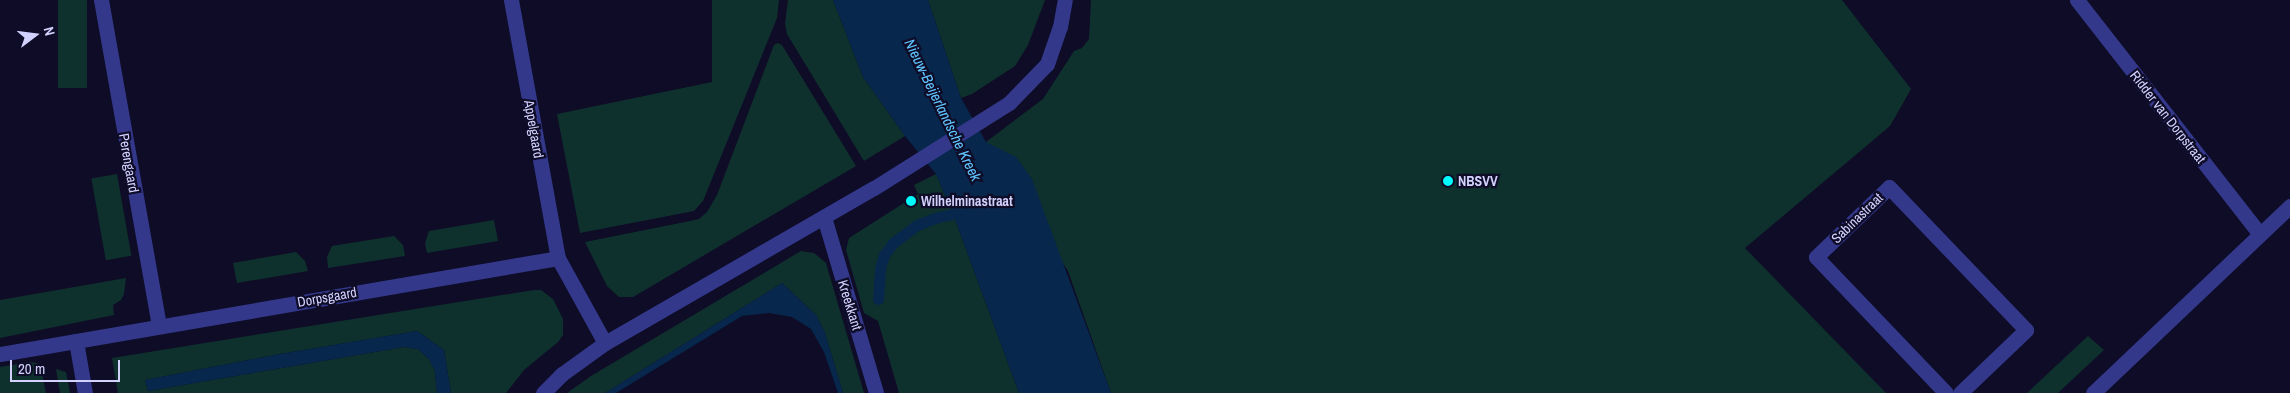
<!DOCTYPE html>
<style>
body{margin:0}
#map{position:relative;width:2290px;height:393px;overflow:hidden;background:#0e0c27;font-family:"Archivo Narrow",sans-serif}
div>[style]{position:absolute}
.green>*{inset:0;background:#0f312d;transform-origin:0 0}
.water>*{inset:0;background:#07274c}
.stream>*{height:11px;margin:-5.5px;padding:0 5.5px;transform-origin:5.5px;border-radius:5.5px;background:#07274c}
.minor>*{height:15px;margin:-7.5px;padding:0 7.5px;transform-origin:7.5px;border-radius:7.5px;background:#33388b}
.dots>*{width:14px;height:14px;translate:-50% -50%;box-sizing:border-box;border:2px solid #0e0c27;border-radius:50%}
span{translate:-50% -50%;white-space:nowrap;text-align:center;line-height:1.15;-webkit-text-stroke:4.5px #0e0c27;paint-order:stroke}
.street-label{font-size:14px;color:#d3d2ff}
.poi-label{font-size:14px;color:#d3d2ff;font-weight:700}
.left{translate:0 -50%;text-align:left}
.water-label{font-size:15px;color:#60c5ff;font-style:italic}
.north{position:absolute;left:10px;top:10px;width:50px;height:50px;-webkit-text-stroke:4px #0e0c27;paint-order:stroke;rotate:75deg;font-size:14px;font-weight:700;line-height:20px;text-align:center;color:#d3d2ff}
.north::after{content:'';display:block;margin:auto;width:18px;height:22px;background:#d3d2ff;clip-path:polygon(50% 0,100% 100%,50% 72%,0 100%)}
.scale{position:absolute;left:10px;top:360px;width:110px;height:22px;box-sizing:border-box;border:2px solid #d3d2ff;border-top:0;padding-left:6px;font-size:15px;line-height:18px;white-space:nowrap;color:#d3d2ff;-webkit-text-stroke:4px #0e0c27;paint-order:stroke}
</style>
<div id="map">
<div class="green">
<div style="left:58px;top:0;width:29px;height:88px"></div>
<div style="clip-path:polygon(712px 0,779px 0,777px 18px,703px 201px,694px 211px,580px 233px,557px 114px,712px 82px)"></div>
<div style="clip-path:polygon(788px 0,833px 0,863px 77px,905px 136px,864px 161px,787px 34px,785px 24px)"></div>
<div style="clip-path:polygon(928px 0,1045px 0,1028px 45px,1015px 66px,972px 94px,961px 98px)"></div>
<div style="clip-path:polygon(1091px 0,1842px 0,1911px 89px,1890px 126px,1745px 248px,1886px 393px,1111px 393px,1068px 271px,986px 142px,1043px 99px,1074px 51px,1082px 48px,1089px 39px)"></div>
<div style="clip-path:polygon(778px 43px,782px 45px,856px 166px,633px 297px,619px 297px,607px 286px,585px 242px,690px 221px,699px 219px,707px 212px,717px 195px,774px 45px)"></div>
<div style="left:117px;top:174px;width:83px;height:26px;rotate:80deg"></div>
<div style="clip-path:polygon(936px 174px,953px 214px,1019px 393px,899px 393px,878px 321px,864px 313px,846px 250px,849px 238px,918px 194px,914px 185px)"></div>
<div style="clip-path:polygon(494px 220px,498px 241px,427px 253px,425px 243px,429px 231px)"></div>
<div style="clip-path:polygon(394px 236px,403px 245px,405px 256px,328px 268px,327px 257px,332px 246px)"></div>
<div style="clip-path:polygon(801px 251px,814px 253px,826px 263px,864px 393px,843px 393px,825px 333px,816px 315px,782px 283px,605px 393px,567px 393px,591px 376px)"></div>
<div style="clip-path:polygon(296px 252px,305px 261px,308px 271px,237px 283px,233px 263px)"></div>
<div style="clip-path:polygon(126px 278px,124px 294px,121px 300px,113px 305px,114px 315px,0 338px,0 300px)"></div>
<div style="clip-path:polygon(534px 290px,541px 290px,553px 299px,563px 319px,563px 335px,558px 342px,524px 370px,506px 393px,451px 393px,444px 350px,417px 331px,280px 354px,145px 380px,148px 391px,404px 347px,418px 349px,429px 359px,435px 371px,437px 393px,118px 393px,112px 358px)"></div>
<div style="clip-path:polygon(2088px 336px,2104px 350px,2058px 393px,2027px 393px)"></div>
<div style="clip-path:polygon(30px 362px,37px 363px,41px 369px,46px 393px,0 393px,0 367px)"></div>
<div style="clip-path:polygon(56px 369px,66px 372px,70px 393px,60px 393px)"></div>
</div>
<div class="water">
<div style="clip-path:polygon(833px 0,928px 0,961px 98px,986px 142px,1016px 157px,1032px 179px,1111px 393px,1019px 393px,953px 214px,936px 174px,905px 136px,863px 77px)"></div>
<div style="clip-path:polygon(782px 283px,816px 315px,825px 333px,843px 393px,838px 393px,824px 352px,811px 329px,792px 317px,769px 313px,742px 316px,616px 393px,605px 393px)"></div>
<div style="clip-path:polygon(417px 331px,444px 350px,451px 393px,437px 393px,435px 371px,429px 359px,418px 349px,404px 347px,148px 391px,145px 380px,280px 354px)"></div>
</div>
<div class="stream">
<div style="left:878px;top:299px;width:31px;rotate:-86deg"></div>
<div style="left:880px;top:268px;width:14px;rotate:-73deg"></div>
<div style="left:884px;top:255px;width:15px;rotate:-53deg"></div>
<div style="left:893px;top:243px;width:30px;rotate:-37deg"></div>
<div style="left:917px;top:225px;width:19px;rotate:-21deg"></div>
<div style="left:935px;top:218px;width:35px;rotate:-13deg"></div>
</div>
<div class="minor">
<div style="left:101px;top:0;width:331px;rotate:79.9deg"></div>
<div style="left:511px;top:0;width:262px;rotate:79.7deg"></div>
<div style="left:2077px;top:0;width:297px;rotate:52deg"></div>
<div style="left:824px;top:217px;width:184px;rotate:73.5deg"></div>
<div style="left:76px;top:341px;width:53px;rotate:80.2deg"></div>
<div style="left:0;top:354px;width:566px;rotate:-9.76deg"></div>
<div style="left:558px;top:258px;width:97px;rotate:61.1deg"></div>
<div style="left:543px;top:393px;width:27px;rotate:-45deg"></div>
<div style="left:562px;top:374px;width:53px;rotate:-35.8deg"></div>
<div style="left:605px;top:343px;width:310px;rotate:-30deg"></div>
<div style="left:874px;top:188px;width:160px;rotate:-32.2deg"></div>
<div style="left:1009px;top:103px;width:54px;rotate:-45.7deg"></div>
<div style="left:1047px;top:64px;width:39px;rotate:-71deg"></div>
<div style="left:1060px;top:27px;width:27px;rotate:-80deg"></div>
<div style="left:1946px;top:393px;width:188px;rotate:-133.7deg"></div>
<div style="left:1816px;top:257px;width:101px;rotate:-43.8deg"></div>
<div style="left:1889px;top:187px;width:198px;rotate:46.2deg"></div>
<div style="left:2026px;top:330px;width:91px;rotate:136.3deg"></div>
<div style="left:2093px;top:393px;width:272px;rotate:-43.5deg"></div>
</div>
<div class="dots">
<div style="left:1448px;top:181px;background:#00fdfd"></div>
<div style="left:911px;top:201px;background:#00fdfd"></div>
</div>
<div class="street-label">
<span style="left:2168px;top:117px;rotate:52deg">Ridder van Dorpstraat</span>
<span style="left:534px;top:129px;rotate:80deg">Appelgaard</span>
<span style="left:129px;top:163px;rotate:80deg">Perengaard</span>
<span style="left:1857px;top:218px;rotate:-44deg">Sabinastraat</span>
<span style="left:327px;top:297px;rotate:-10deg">Dorpsgaard</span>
<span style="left:850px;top:305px;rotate:73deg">Kreekkant</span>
</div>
<div class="poi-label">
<span class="left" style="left:1458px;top:181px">NBSVV</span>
<span class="left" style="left:921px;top:201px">Wilhelminastraat</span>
</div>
<div class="water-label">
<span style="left:943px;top:110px;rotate:64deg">Nieuw-Beijerlandsche Kreek</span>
</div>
<div class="north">N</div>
<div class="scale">20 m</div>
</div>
